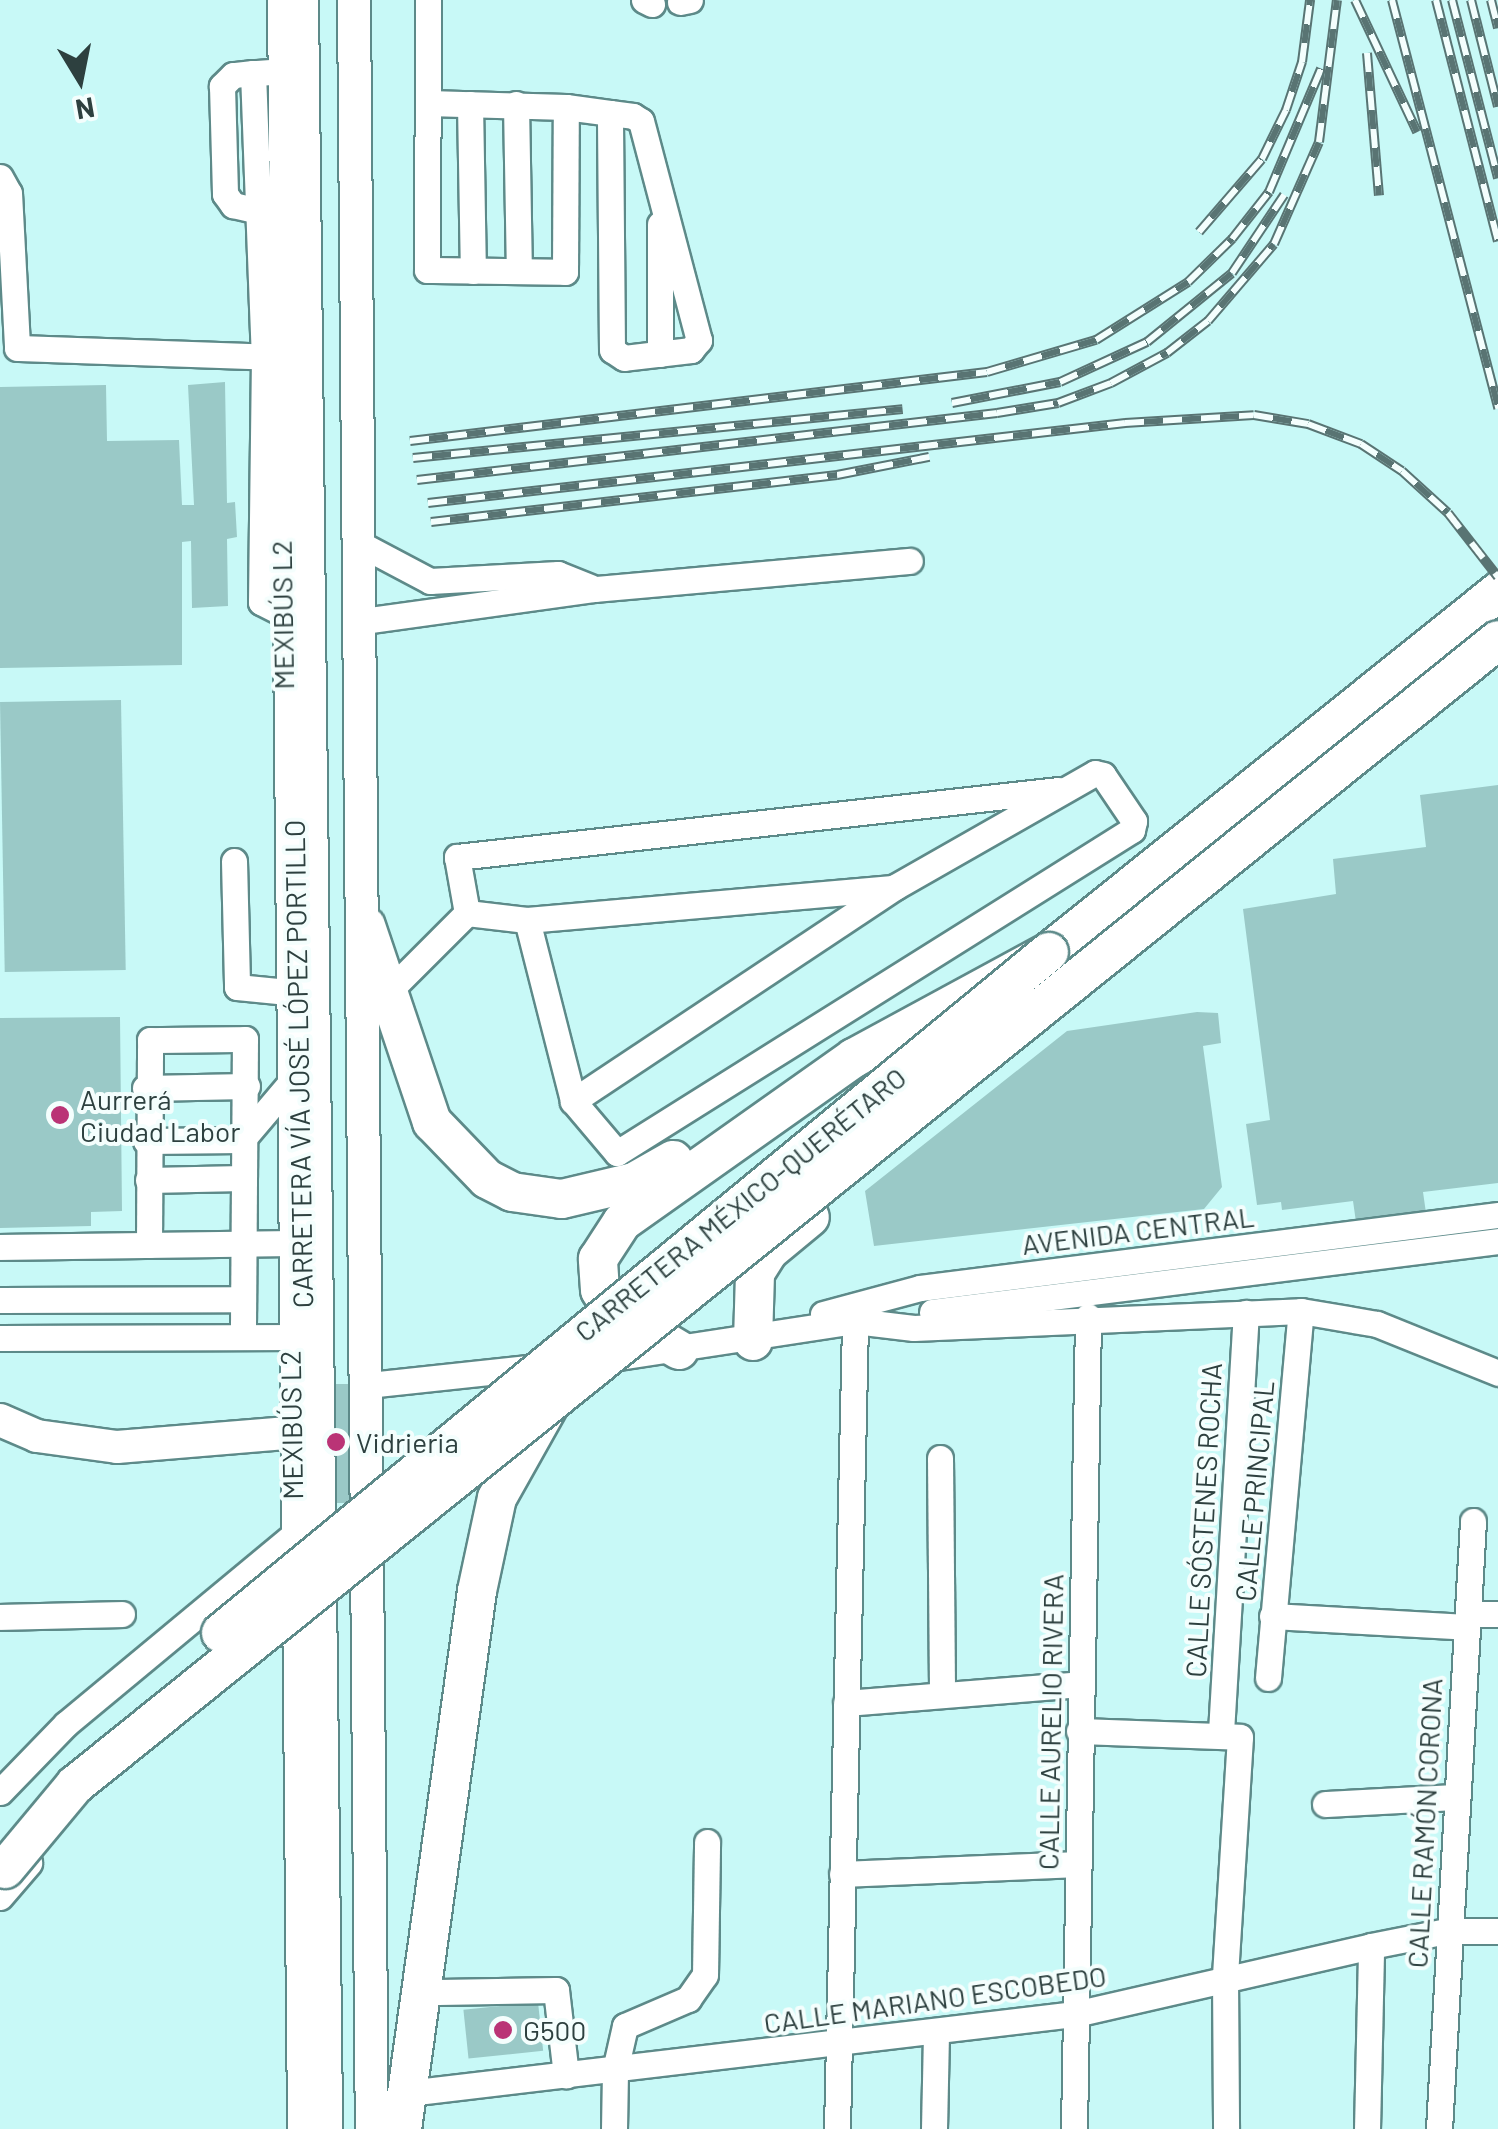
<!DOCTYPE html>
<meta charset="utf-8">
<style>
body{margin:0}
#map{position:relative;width:1498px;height:2129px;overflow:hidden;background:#c8f9f7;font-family:Barlow,sans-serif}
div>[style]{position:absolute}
.building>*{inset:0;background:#9ac9c7;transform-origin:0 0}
.roads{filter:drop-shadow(2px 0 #5d8a89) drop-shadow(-2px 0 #5d8a89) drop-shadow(0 2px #5d8a89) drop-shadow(0 -2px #5d8a89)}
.minor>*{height:25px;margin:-12.5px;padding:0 12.5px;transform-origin:12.5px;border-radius:12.5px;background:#fff}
.major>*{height:32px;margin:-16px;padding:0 16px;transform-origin:16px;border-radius:16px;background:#fff}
.highway>*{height:38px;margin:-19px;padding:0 19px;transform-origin:19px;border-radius:19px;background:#fff}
.rail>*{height:10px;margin-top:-5px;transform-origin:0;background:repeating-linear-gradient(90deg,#f4fefd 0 19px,#597473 0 38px);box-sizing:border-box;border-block:2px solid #597473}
.bridges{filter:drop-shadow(2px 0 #5d8a89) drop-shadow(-2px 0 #5d8a89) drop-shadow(0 2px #5d8a89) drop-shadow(0 -2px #5d8a89)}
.highway-bridge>*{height:38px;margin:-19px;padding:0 19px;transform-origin:19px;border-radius:19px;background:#fff}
.dots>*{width:28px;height:28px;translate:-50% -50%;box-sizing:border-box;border:5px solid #f4fefd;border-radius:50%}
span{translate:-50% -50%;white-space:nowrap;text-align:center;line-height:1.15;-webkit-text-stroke:8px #f4fefd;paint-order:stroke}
.street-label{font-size:28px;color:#2d403f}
.poi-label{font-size:28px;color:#2d403f}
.left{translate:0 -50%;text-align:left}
.north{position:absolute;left:30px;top:30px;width:100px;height:100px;-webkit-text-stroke:8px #f4fefd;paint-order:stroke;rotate:170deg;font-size:28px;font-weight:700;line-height:40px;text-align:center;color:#2d403f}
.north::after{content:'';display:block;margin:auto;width:35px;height:45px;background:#2d403f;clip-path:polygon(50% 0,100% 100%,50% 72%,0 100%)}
</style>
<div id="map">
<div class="building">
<div style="clip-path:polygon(225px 382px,227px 503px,235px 502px,237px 537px,227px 539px,228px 606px,192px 608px,191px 541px,182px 542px,182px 665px,0 668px,0 387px,106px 385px,107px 441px,179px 440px,182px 505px,194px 505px,188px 385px)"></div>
<div style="left:121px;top:700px;width:270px;height:121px;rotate:89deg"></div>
<div style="clip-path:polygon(1498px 785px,1498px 1183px,1423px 1192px,1426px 1213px,1356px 1222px,1353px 1201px,1282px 1210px,1281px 1202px,1257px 1205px,1246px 1124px,1270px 1120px,1243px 909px,1336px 894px,1333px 859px,1426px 847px,1420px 795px)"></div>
<div style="clip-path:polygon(1197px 1012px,1218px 1013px,1221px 1043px,1203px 1046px,1222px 1187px,1204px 1209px,874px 1246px,865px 1191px,1067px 1031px)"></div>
<div style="clip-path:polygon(120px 1017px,122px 1211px,91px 1212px,91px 1226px,0 1228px,0 1018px)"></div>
<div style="left:329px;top:1384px;width:24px;height:119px"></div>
<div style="left:538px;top:2002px;width:49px;height:75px;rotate:84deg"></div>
</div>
<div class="roads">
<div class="minor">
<div style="left:305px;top:0;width:2129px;rotate:89.35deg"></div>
<div style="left:428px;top:0;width:270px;rotate:90.2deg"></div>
<div style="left:427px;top:270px;width:138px;rotate:0.8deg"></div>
<div style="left:565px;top:272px;width:165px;rotate:-89.7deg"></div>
<div style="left:644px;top:0;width:9px;rotate:27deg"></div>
<div style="left:680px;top:2px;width:10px;rotate:-11deg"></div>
<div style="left:285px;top:71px;width:32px;rotate:176deg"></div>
<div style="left:253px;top:73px;width:283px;rotate:87.8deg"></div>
<div style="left:264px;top:356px;width:246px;rotate:90.7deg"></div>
<div style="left:261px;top:602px;width:36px;rotate:27deg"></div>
<div style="left:253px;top:73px;width:20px;rotate:174deg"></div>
<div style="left:233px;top:75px;width:16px;rotate:135deg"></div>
<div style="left:222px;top:86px;width:108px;rotate:88.4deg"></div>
<div style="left:225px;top:194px;width:14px;rotate:54deg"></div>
<div style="left:233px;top:205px;width:27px;rotate:13deg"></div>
<div style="left:428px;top:103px;width:138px;rotate:1.7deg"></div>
<div style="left:566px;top:107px;width:44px;rotate:7.8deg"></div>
<div style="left:610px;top:113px;width:23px;rotate:7deg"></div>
<div style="left:633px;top:116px;width:9px;rotate:32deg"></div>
<div style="left:641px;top:121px;width:227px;rotate:75.2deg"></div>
<div style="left:699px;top:340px;width:13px;rotate:129deg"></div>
<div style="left:691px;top:350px;width:67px;rotate:173.2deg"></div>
<div style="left:624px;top:358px;width:14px;rotate:-146deg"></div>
<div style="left:612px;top:350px;width:237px;rotate:-90.5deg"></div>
<div style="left:470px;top:104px;width:167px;rotate:89deg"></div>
<div style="left:516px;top:104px;width:167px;rotate:89deg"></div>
<div style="left:0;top:177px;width:18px;rotate:61deg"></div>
<div style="left:9px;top:193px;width:155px;rotate:87deg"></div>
<div style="left:17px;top:348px;width:262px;rotate:2deg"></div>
<div style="left:660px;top:354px;width:130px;rotate:-90deg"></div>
<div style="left:362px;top:545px;width:77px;rotate:27.9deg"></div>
<div style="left:430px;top:581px;width:128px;rotate:-3.1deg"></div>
<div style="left:558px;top:574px;width:35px;rotate:22deg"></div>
<div style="left:363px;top:621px;width:234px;rotate:-7.9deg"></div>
<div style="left:595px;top:589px;width:316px;rotate:-5.1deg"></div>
<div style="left:234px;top:861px;width:126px;rotate:88.6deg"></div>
<div style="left:237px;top:987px;width:61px;rotate:5.6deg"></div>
<div style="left:467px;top:913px;width:57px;rotate:-100.1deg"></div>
<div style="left:457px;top:857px;width:606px;rotate:-6.35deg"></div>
<div style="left:527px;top:920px;width:364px;rotate:-5deg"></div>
<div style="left:387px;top:993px;width:113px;rotate:-45deg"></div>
<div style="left:467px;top:913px;width:60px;rotate:6.7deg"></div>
<div style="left:527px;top:920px;width:187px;rotate:75.7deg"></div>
<div style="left:573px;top:1101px;width:68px;rotate:49.8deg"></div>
<div style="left:617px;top:1153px;width:608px;rotate:-32.1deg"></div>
<div style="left:1132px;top:830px;width:9px;rotate:-77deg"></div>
<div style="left:1134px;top:821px;width:55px;rotate:-124deg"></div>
<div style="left:1103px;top:775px;width:8px;rotate:-166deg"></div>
<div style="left:1095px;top:773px;width:230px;rotate:150.3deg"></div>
<div style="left:895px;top:887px;width:387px;rotate:146.4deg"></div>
<div style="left:145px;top:1088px;width:102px;rotate:-1.1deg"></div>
<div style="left:146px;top:1141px;width:96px;rotate:-0.6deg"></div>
<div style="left:242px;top:1140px;width:87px;rotate:-49.7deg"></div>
<div style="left:148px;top:1180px;width:95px;rotate:-1.2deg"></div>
<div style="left:149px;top:1245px;width:205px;rotate:-89.7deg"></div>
<div style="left:150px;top:1040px;width:95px;rotate:-0.6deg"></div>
<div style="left:245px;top:1039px;width:298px;rotate:90.4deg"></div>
<div style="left:0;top:1247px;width:299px;rotate:-0.8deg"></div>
<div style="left:0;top:1300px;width:242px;rotate:-0.2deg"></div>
<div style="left:932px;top:1312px;width:570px;rotate:-7.15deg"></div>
<div style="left:823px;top:1314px;width:100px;rotate:-15deg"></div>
<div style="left:920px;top:1288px;width:583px;rotate:-7.2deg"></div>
<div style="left:0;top:1338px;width:300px;rotate:-0.2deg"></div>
<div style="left:606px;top:1359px;width:265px;rotate:-8.7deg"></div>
<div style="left:368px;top:1385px;width:179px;rotate:-6.1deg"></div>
<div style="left:940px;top:1458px;width:237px;rotate:89.5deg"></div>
<div style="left:1468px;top:1614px;width:30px"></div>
<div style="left:1272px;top:1616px;width:195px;rotate:3.2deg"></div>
<div style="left:0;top:1617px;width:122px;rotate:-1.4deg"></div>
<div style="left:1268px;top:1678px;width:368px;rotate:-84.9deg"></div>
<div style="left:846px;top:1703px;width:235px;rotate:-4.6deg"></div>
<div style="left:1079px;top:1731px;width:161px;rotate:2.1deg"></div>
<div style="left:1240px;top:1737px;width:240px;rotate:93.6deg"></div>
<div style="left:1225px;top:1977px;width:152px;rotate:89.6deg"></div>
<div style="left:1221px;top:1732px;width:420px;rotate:-86.6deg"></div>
<div style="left:0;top:1792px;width:95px;rotate:-45.9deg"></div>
<div style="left:66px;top:1724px;width:304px;rotate:-39.7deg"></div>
<div style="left:1325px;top:1804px;width:131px;rotate:-3.1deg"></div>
<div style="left:842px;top:1874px;width:236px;rotate:-2.4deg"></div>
<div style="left:0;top:1897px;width:45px;rotate:-49.5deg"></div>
<div style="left:438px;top:1992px;width:118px;rotate:-1deg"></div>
<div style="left:556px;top:1990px;width:86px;rotate:83.3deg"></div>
<div style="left:425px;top:2091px;width:655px;rotate:-6.76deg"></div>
<div style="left:1075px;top:2014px;width:304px;rotate:-12.9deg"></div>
<div style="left:1371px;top:1946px;width:77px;rotate:-11.2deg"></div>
<div style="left:1447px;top:1931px;width:51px"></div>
<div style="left:614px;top:2129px;width:59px;rotate:-89deg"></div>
<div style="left:615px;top:2070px;width:45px;rotate:-77.2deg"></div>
<div style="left:625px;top:2026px;width:69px;rotate:-23.2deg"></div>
<div style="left:688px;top:1999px;width:29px;rotate:-55deg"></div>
<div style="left:705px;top:1975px;width:133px;rotate:-89.1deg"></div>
<div style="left:837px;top:2129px;width:808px;rotate:-88.72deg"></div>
<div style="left:855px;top:1321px;width:59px;rotate:6.8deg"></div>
<div style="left:914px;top:1328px;width:387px;rotate:-2.5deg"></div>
<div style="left:1301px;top:1311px;width:77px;rotate:9.7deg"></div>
<div style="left:1377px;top:1324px;width:131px;rotate:22deg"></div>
<div style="left:934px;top:2129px;width:95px;rotate:-88.8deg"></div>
<div style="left:1074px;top:2129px;width:813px;rotate:-89.01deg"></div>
<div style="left:1367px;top:2129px;width:183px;rotate:-88.7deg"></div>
<div style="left:1439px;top:2129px;width:609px;rotate:-86.8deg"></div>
</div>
<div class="major">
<div style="left:284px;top:0;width:2129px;rotate:89.46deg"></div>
<div style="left:354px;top:0;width:2129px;rotate:89.52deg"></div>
<div style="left:0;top:1420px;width:40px;rotate:23.4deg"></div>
<div style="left:37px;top:1436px;width:81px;rotate:7.8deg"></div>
<div style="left:117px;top:1447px;width:184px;rotate:-4.7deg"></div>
</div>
<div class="highway">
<div style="left:366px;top:926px;width:207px;rotate:71.4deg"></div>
<div style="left:432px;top:1122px;width:79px;rotate:46deg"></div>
<div style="left:487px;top:1179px;width:28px;rotate:27deg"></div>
<div style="left:512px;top:1192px;width:50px;rotate:8deg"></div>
<div style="left:562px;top:1199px;width:74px;rotate:-13.3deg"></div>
<div style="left:634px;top:1182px;width:45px;rotate:-29.4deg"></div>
<div style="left:753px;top:1341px;width:68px;rotate:-88.3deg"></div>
<div style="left:755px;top:1273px;width:26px;rotate:-58deg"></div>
<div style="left:769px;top:1251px;width:53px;rotate:-39.7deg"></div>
<div style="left:679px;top:1350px;width:78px;rotate:-149.2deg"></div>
<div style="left:612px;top:1310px;width:23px;rotate:-121deg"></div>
<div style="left:600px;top:1290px;width:31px;rotate:-94deg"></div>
<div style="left:598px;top:1259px;width:44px;rotate:-57deg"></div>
<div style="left:622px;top:1222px;width:284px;rotate:-35.3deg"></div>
<div style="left:854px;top:1058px;width:222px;rotate:-28.5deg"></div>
<div style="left:1049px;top:952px;width:576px;rotate:-38.72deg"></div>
<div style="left:402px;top:2129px;width:543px;rotate:-82.06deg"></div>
<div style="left:477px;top:1591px;width:95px;rotate:-77.9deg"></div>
<div style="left:497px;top:1498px;width:104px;rotate:-60.7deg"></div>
</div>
</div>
<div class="rail">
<div style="left:1355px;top:0;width:146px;rotate:64.8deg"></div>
<div style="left:1392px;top:0;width:422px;rotate:75.4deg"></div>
<div style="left:1436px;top:0;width:249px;rotate:75.6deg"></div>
<div style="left:1452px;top:0;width:184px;rotate:75.5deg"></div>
<div style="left:1471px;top:0;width:110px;rotate:75.8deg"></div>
<div style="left:1491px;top:0;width:29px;rotate:76deg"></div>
<div style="left:1367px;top:53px;width:143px;rotate:85.2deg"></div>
<div style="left:1199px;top:232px;width:96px;rotate:-49.2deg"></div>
<div style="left:1262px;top:159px;width:55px;rotate:-63.9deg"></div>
<div style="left:1286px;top:110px;width:51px;rotate:-71.6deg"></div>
<div style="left:1302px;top:62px;width:63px;rotate:-82.6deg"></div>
<div style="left:952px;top:403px;width:110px;rotate:-11deg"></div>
<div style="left:1060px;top:382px;width:96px;rotate:-24.7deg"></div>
<div style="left:1147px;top:342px;width:109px;rotate:-39.1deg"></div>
<div style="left:1232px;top:273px;width:94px;rotate:-56.3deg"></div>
<div style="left:410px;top:441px;width:581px;rotate:-6.82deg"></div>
<div style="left:987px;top:372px;width:114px;rotate:-16.4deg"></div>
<div style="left:1096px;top:340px;width:109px;rotate:-32.2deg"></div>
<div style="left:1188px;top:282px;width:62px;rotate:-44.3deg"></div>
<div style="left:1232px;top:239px;width:60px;rotate:-51.8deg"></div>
<div style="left:1269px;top:192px;width:134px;rotate:-67.1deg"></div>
<div style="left:413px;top:458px;width:492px;rotate:-5.7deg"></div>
<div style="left:417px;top:480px;width:584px;rotate:-6.59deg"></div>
<div style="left:997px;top:413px;width:62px;rotate:-9.3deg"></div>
<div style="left:1058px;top:403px;width:57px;rotate:-20.7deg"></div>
<div style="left:1111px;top:383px;width:64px;rotate:-28.2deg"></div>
<div style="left:1167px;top:353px;width:52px;rotate:-38deg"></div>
<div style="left:1208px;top:321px;width:101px;rotate:-49.4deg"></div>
<div style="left:1274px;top:244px;width:111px;rotate:-66.2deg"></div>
<div style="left:1319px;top:142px;width:143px;rotate:-82.8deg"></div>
<div style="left:428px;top:503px;width:702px;rotate:-6.55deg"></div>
<div style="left:1125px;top:423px;width:129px;rotate:-3.5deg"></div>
<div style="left:1254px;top:415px;width:55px;rotate:9.5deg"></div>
<div style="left:1308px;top:424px;width:57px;rotate:20.7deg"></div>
<div style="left:1361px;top:444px;width:49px;rotate:33.4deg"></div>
<div style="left:1402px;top:471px;width:62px;rotate:42.4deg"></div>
<div style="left:1448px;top:513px;width:81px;rotate:52deg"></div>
<div style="left:431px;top:522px;width:409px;rotate:-6.6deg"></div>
<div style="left:837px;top:475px;width:94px;rotate:-11.1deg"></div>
</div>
<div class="bridges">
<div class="highway-bridge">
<div style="left:221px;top:1633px;width:1072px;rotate:-39.44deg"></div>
<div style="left:5px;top:1869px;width:109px;rotate:-50.2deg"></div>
<div style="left:75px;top:1785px;width:1826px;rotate:-38.82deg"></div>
</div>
</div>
<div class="dots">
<div style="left:60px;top:1115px;background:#ba3476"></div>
<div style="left:336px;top:1442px;background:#ba3476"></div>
<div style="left:503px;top:2030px;background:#ba3476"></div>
</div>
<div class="street-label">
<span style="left:282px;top:615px;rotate:-91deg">MEXIBÚS L2</span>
<span style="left:298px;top:1064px;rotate:-91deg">CARRETERA VÍA JOSÉ LÓPEZ PORTILLO</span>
<span style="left:740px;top:1204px;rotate:-39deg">CARRETERA MÉXICO-QUERÉTARO</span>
<span style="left:1138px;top:1230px;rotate:-7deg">AVENIDA CENTRAL</span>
<span style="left:291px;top:1425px;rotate:-91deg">MEXIBÚS L2</span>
<span style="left:1254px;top:1491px;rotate:-85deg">CALLE PRINCIPAL</span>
<span style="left:1203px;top:1520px;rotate:-87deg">CALLE SÓSTENES ROCHA</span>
<span style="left:1050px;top:1722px;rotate:-89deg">CALLE AURELIO RIVERA</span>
<span style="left:1424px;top:1823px;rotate:-87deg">CALLE RAMÓN CORONA</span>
<span style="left:935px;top:1999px;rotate:-8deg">CALLE MARIANO ESCOBEDO</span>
</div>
<div class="poi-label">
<span class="left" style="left:80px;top:1115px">Aurrerá<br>Ciudad Labor</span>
<span class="left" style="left:356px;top:1442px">Vidrieria</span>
<span class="left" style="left:523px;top:2030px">G500</span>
</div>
<div class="north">N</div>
</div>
